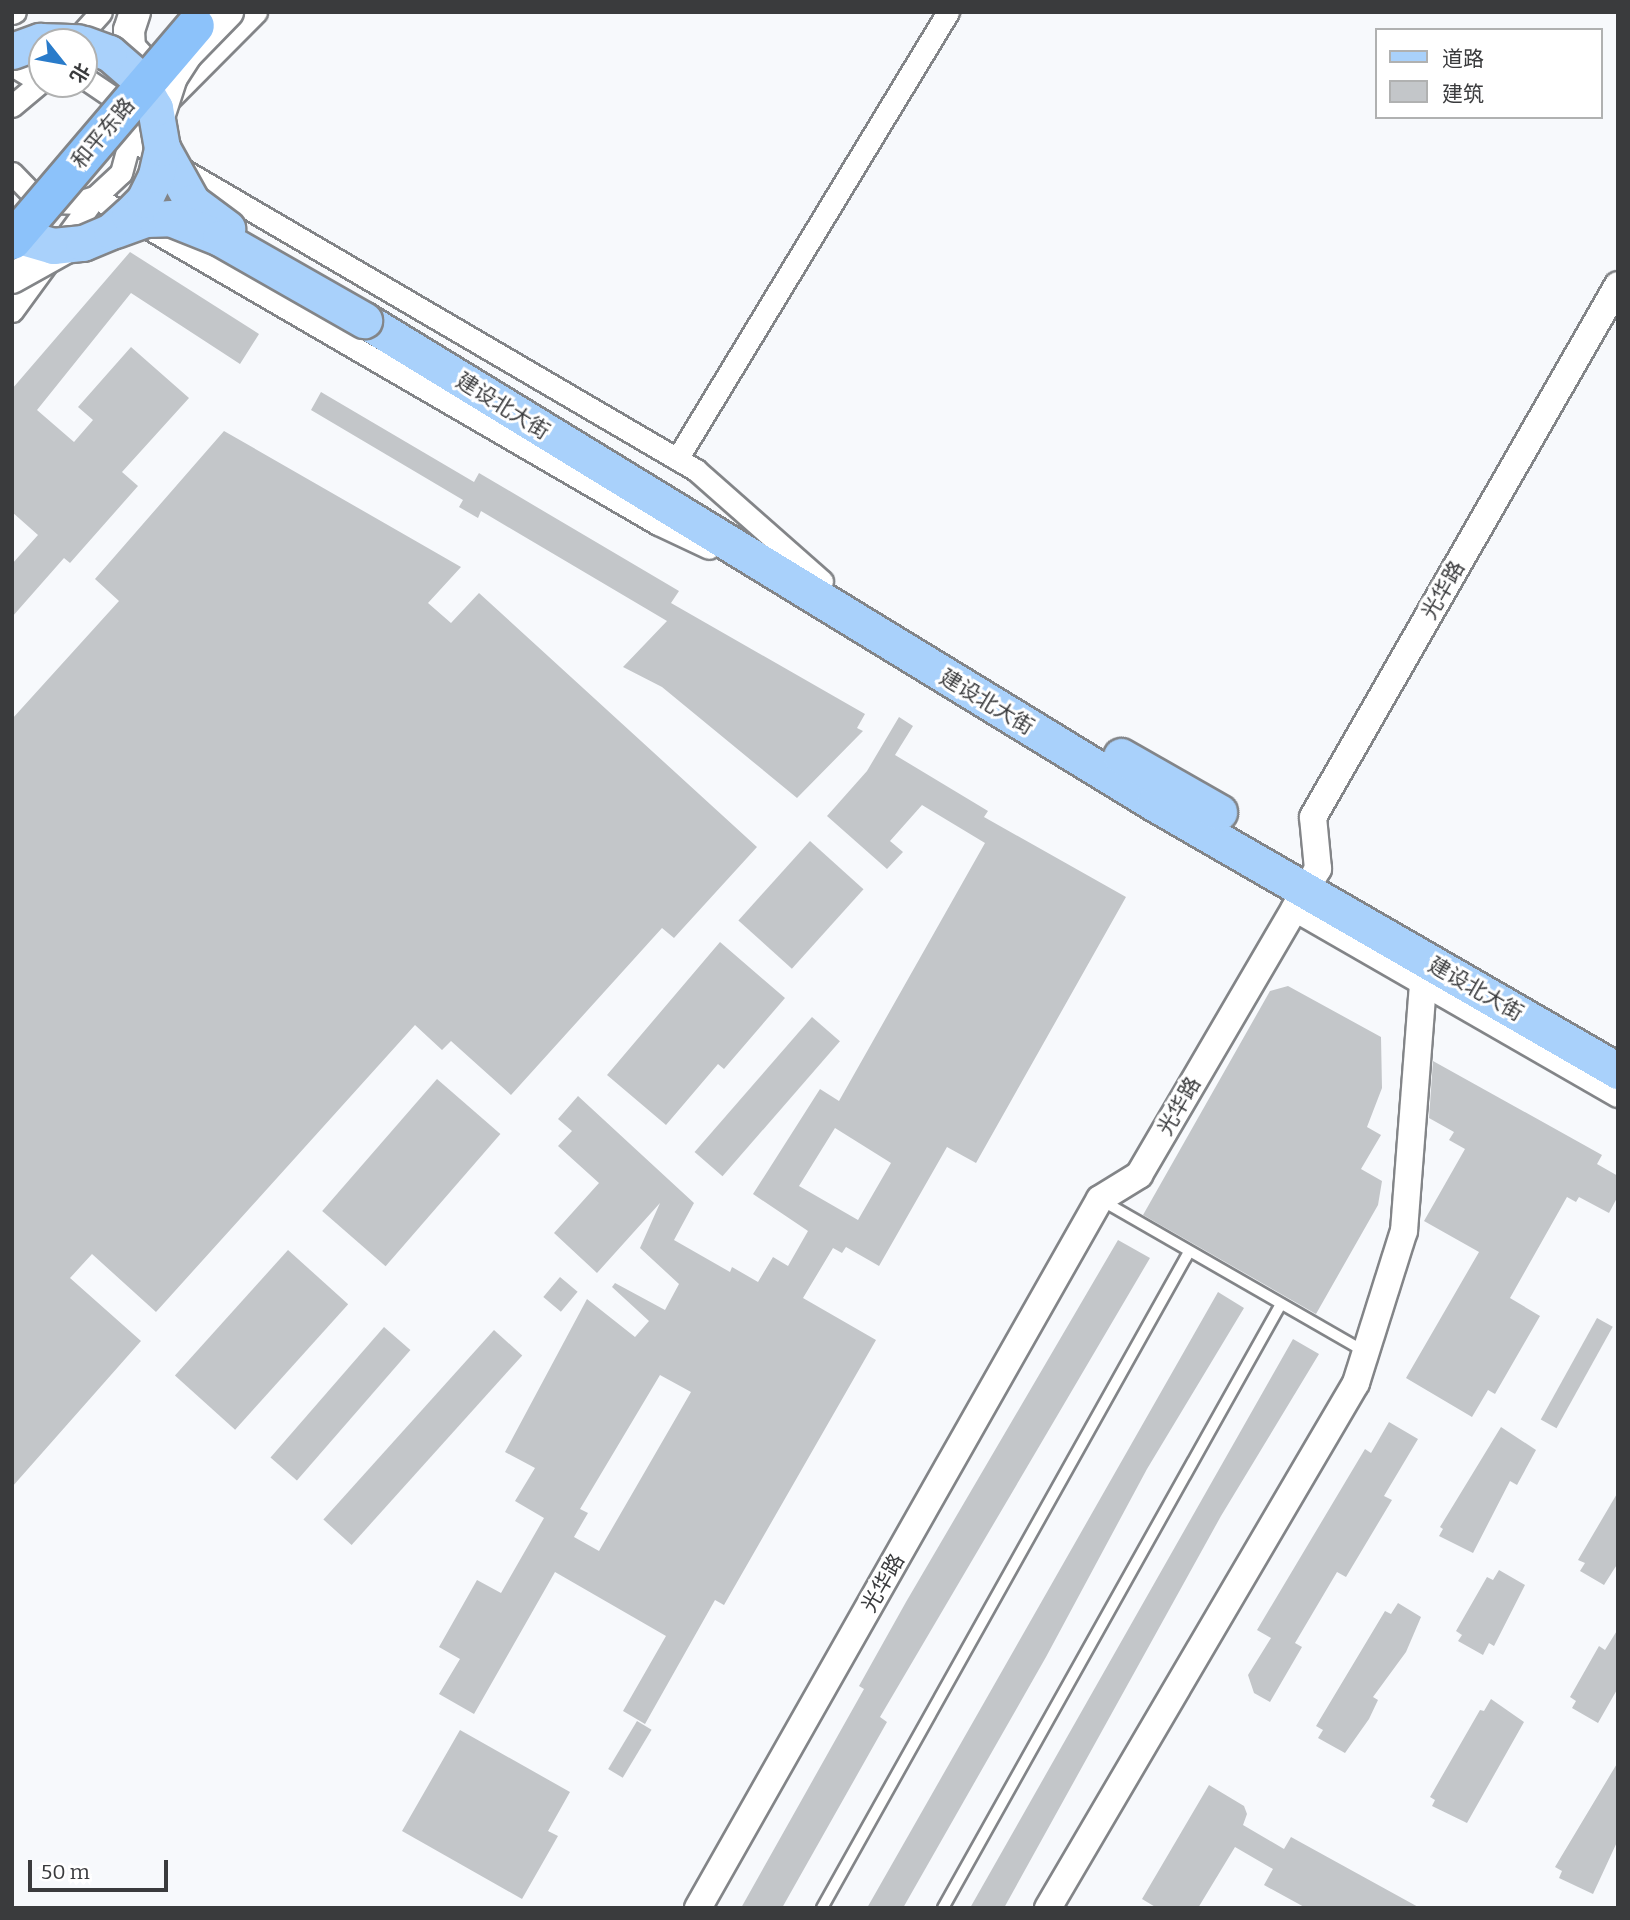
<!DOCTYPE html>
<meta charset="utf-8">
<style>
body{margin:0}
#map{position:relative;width:1630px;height:1920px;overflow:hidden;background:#f7f9fc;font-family:Bitter,"Noto Sans SC",serif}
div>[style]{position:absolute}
.building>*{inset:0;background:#c3c6c9;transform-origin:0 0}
.roads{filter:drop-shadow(2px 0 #838588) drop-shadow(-2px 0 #838588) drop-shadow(0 2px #838588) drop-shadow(0 -2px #838588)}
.service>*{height:10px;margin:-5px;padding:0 5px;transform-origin:5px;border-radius:5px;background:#fff}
.minor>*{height:21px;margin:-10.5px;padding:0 10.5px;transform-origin:10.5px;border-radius:10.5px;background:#fff}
.tertiary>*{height:26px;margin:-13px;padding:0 13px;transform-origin:13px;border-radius:13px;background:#fff}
.secondary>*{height:30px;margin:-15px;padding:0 15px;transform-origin:15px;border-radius:15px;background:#fff}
.primary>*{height:35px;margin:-17.5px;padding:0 17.5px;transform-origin:17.5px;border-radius:17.5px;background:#a9d1fb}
.bridges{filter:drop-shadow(2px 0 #838588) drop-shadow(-2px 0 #838588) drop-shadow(0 2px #838588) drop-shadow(0 -2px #838588)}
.secondary-bridge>*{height:30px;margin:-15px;padding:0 15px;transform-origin:15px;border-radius:15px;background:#fff}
.primary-bridge>*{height:35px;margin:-17.5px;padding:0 17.5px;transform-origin:17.5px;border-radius:17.5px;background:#a9d1fb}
.trunk-bridge>*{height:37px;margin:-18.5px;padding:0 18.5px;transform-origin:18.5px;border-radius:18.5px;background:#8cc2fa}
span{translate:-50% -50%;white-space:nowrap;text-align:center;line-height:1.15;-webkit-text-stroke:6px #fff;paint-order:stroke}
.street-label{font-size:21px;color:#3a3b3d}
.frame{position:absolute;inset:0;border:14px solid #3a3b3d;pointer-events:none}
.legend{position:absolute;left:1375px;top:28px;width:228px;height:91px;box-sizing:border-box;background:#fff;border:2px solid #b0b1b1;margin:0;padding:9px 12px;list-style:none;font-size:21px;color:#3a3b3d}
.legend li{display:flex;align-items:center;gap:14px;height:35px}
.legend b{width:35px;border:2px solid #b0b1b1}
.north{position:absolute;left:28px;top:28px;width:70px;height:70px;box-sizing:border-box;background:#fff;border:2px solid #b0b1b1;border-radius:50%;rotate:121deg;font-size:19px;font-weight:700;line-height:28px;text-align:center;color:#3a3b3d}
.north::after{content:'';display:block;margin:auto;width:24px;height:32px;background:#297bca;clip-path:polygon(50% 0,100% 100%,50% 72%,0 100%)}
.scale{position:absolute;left:28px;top:1860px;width:140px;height:32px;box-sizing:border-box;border:4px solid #3a3b3d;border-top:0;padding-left:9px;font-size:21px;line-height:24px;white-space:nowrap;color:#3a3b3d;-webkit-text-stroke:5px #fff;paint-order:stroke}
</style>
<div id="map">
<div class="building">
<div style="clip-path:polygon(130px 252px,259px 334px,240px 364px,131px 293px,37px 410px,74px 442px,93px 420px,78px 407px,131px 347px,189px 398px,122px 472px,138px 486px,70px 563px,64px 558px,12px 617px,12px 564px,38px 535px,12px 512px,12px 389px)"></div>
<div style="clip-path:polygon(321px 392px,474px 482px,479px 473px,679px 591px,671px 603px,865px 714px,857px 728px,863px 731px,797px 798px,662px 687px,623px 667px,667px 621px,481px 511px,478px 518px,459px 507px,463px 500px,311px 410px)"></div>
<div style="clip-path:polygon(224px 431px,461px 567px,428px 603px,451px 623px,479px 593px,757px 847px,674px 938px,662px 928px,511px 1095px,451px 1041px,442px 1050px,415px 1025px,156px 1312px,92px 1254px,70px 1278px,141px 1341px,12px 1487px,12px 719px,119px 601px,95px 579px)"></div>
<div style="clip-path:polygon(evenodd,899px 717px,913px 726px,895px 755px,988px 811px,984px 817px,1126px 897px,976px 1163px,947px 1147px,879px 1266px,846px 1247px,842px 1253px,833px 1248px,803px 1298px,876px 1340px,724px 1605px,715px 1600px,645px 1724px,623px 1711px,666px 1636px,555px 1572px,474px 1714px,439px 1694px,460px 1659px,439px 1647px,477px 1580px,501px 1593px,544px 1518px,515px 1501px,535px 1468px,505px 1452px,587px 1299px,635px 1337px,649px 1321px,612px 1287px,615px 1283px,665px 1310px,679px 1284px,640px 1248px,660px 1203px,597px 1273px,554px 1233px,599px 1183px,558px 1146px,572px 1131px,558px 1119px,578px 1096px,694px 1203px,674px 1240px,730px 1272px,732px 1267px,758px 1282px,773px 1257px,788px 1266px,808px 1231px,753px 1194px,820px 1089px,839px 1101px,985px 843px,922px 805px,890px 841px,903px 852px,887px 869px,827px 816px,867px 771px,899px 717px,835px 1128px,891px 1163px,858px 1220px,799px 1186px,835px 1128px,899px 717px,660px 1375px,691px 1392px,599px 1551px,574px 1537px,588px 1513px,580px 1509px,660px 1375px)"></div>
<div style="left:810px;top:841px;width:72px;height:107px;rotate:42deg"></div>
<div style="clip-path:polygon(720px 942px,785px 998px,724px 1069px,718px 1064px,666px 1125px,607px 1075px)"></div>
<div style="clip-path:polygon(1288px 986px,1381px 1037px,1382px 1088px,1367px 1127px,1381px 1135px,1361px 1169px,1382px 1181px,1378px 1205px,1316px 1314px,1143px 1215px,1270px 991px)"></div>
<div style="left:812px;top:1017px;width:37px;height:179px;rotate:41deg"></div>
<div style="clip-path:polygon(1433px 1061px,1602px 1155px,1597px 1164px,1618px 1176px,1618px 1196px,1609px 1213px,1579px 1197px,1576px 1202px,1567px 1197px,1510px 1298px,1540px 1316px,1495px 1394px,1488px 1390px,1472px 1417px,1406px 1378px,1479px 1252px,1424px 1221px,1465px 1149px,1449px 1140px,1454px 1132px,1429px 1118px)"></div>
<div style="left:437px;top:1079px;width:84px;height:175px;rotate:41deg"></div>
<div style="clip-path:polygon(1118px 1240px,1150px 1258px,880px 1717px,887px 1722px,782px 1908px,741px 1908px,864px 1689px,859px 1686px,906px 1602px)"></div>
<div style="left:288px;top:1250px;width:81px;height:169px;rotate:42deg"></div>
<div style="left:560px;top:1277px;width:23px;height:26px;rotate:40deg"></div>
<div style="clip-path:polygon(1218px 1292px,1244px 1308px,1147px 1469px,1046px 1657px,903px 1908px,867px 1908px)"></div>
<div style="left:1597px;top:1318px;width:18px;height:116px;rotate:29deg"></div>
<div style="left:384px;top:1327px;width:35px;height:173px;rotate:41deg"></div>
<div style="left:494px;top:1330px;width:38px;height:255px;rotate:42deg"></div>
<div style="clip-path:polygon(1293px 1339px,1319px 1354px,1221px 1516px,1004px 1908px,970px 1908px)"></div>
<div style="clip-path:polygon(1389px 1422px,1418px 1439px,1384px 1496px,1392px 1500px,1346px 1577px,1337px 1572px,1295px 1643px,1302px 1647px,1270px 1702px,1254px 1693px,1248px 1675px,1271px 1638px,1257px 1630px,1365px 1449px,1371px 1453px)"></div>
<div style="clip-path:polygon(1501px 1427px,1536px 1450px,1517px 1485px,1510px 1481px,1473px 1553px,1439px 1536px,1443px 1529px,1440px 1527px)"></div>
<div style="clip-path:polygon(1618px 1492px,1618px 1563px,1604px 1585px,1580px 1571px,1585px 1563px,1578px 1560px)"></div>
<div style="clip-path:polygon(1499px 1570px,1525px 1585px,1494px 1646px,1489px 1643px,1483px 1655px,1458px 1641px,1462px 1635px,1456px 1631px,1487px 1577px,1493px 1580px)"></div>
<div style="clip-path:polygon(1398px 1603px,1421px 1617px,1406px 1652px,1373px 1697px,1378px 1700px,1369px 1719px,1345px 1753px,1318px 1738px,1323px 1730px,1316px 1726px,1385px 1611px,1391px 1614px)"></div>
<div style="clip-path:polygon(1618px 1629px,1618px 1688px,1598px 1723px,1572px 1708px,1576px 1701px,1570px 1697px,1599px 1646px,1605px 1650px)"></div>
<div style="clip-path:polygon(1491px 1699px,1524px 1722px,1467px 1823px,1432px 1806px,1435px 1800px,1430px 1797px,1480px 1710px,1484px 1711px)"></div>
<div style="left:637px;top:1721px;width:17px;height:56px;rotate:31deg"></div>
<div style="clip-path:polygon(460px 1730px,570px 1792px,548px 1831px,558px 1836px,522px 1899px,402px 1831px)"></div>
<div style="clip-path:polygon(1618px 1762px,1618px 1840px,1593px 1894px,1559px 1878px,1562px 1871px,1555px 1867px)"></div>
<div style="clip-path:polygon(1209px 1785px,1244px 1806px,1247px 1814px,1243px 1825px,1284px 1849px,1291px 1837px,1420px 1908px,1306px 1908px,1264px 1885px,1273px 1869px,1235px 1847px,1198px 1908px,1157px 1908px,1142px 1899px)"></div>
</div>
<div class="roads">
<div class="service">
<div style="left:1101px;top:1200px;width:305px;rotate:29.9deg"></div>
<div style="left:822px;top:1908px;width:752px;rotate:-60.78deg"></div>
<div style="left:943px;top:1908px;width:692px;rotate:-60.77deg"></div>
</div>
<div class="minor">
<div style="left:256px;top:12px;width:179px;rotate:134.8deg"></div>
<div style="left:130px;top:139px;width:656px;rotate:30.32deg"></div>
<div style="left:696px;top:470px;width:168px;rotate:41.4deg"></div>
<div style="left:12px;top:13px;width:3px;rotate:-18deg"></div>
<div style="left:74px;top:42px;width:40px;rotate:-48deg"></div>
<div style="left:12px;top:65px;width:31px;rotate:31deg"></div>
<div style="left:39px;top:81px;width:4px;rotate:-34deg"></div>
<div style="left:12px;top:106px;width:39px;rotate:-40deg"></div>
<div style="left:12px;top:173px;width:28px;rotate:46deg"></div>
<div style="left:31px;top:193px;width:22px;rotate:24deg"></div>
<div style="left:51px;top:202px;width:23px;rotate:2deg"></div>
<div style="left:74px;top:203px;width:22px;rotate:-16deg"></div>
<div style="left:95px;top:197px;width:35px;rotate:-43deg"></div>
<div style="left:121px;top:173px;width:35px;rotate:-75deg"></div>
<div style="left:130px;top:139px;width:20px;rotate:-99deg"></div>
<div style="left:127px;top:119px;width:21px;rotate:-118deg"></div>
<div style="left:117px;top:100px;width:40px;rotate:-146deg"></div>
<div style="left:12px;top:311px;width:141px;rotate:-53.9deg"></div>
<div style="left:95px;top:197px;width:651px;rotate:30.15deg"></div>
<div style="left:658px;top:524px;width:56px;rotate:25.2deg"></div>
<div style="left:677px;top:459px;width:523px;rotate:-58.77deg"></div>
</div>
<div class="tertiary">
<div style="left:1295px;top:908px;width:373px;rotate:29.9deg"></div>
<div style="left:698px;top:1908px;width:815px;rotate:-60.45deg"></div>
<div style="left:1100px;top:1199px;width:46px;rotate:-31.6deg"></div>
<div style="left:1139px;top:1175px;width:355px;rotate:-59.7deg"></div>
<div style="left:1318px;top:869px;width:52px;rotate:-95.5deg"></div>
<div style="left:1313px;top:817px;width:613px;rotate:-60.17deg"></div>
<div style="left:1048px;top:1908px;width:609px;rotate:-59.6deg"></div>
<div style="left:1356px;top:1383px;width:159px;rotate:-72.5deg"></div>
<div style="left:1404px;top:1231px;width:273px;rotate:-85.6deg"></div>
</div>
<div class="secondary">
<div style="left:135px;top:12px;width:19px;rotate:108deg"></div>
<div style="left:129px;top:30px;width:18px;rotate:87deg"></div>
<div style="left:130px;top:48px;width:19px;rotate:47deg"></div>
<div style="left:143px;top:62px;width:20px;rotate:11deg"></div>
</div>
<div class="primary">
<div style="left:364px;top:320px;width:926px;rotate:31.44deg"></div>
<div style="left:1154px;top:803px;width:536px;rotate:30.01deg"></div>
<div style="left:1121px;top:756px;width:113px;rotate:29.7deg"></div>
</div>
</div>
<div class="bridges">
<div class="secondary-bridge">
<div style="left:158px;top:120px;width:45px;rotate:-72deg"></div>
<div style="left:172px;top:77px;width:27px;rotate:-57deg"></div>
<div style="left:187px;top:54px;width:59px;rotate:-45.7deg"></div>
<div style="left:12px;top:278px;width:68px;rotate:-29.2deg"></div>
</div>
<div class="primary-bridge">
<div style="left:12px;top:51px;width:30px;rotate:-20deg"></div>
<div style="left:40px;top:41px;width:38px;rotate:2deg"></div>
<div style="left:162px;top:148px;width:62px;rotate:60.9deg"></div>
<div style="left:192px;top:202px;width:44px;rotate:36.6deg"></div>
<div style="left:115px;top:230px;width:33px;rotate:-20deg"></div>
<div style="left:146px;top:219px;width:24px;rotate:-2deg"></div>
<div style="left:170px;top:218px;width:54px;rotate:21.8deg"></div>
<div style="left:220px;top:238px;width:166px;rotate:29.7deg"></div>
<div style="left:12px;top:234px;width:43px;rotate:16.3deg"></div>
<div style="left:53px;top:246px;width:30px;rotate:-6deg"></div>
<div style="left:83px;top:243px;width:30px;rotate:-23deg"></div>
<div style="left:111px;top:231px;width:24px;rotate:-42deg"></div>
<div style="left:129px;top:215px;width:21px;rotate:-45deg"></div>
<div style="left:144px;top:200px;width:28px;rotate:-64deg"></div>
<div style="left:156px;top:175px;width:28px;rotate:-77deg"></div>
<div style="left:162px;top:148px;width:41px;rotate:-99.9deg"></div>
<div style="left:155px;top:108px;width:36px;rotate:-120deg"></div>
<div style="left:137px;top:77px;width:37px;rotate:-139deg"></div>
<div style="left:109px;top:53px;width:27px;rotate:-160deg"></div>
</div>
<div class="trunk-bridge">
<div style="left:12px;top:240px;width:282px;rotate:-49.6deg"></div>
</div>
</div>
<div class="street-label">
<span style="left:103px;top:133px;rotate:-50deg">和平东路</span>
<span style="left:503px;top:406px;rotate:32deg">建设北大街</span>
<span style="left:1443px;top:590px;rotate:-60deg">光华路</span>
<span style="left:987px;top:702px;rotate:31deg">建设北大街</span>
<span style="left:1476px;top:989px;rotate:30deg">建设北大街</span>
<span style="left:1179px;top:1106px;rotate:-60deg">光华路</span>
<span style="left:883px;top:1583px;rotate:-60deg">光华路</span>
</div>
<div class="frame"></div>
<ul class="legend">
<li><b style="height:9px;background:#a9d1fb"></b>道路</li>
<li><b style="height:19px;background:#c3c6c9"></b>建筑</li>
</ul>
<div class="north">北</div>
<div class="scale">50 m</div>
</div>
